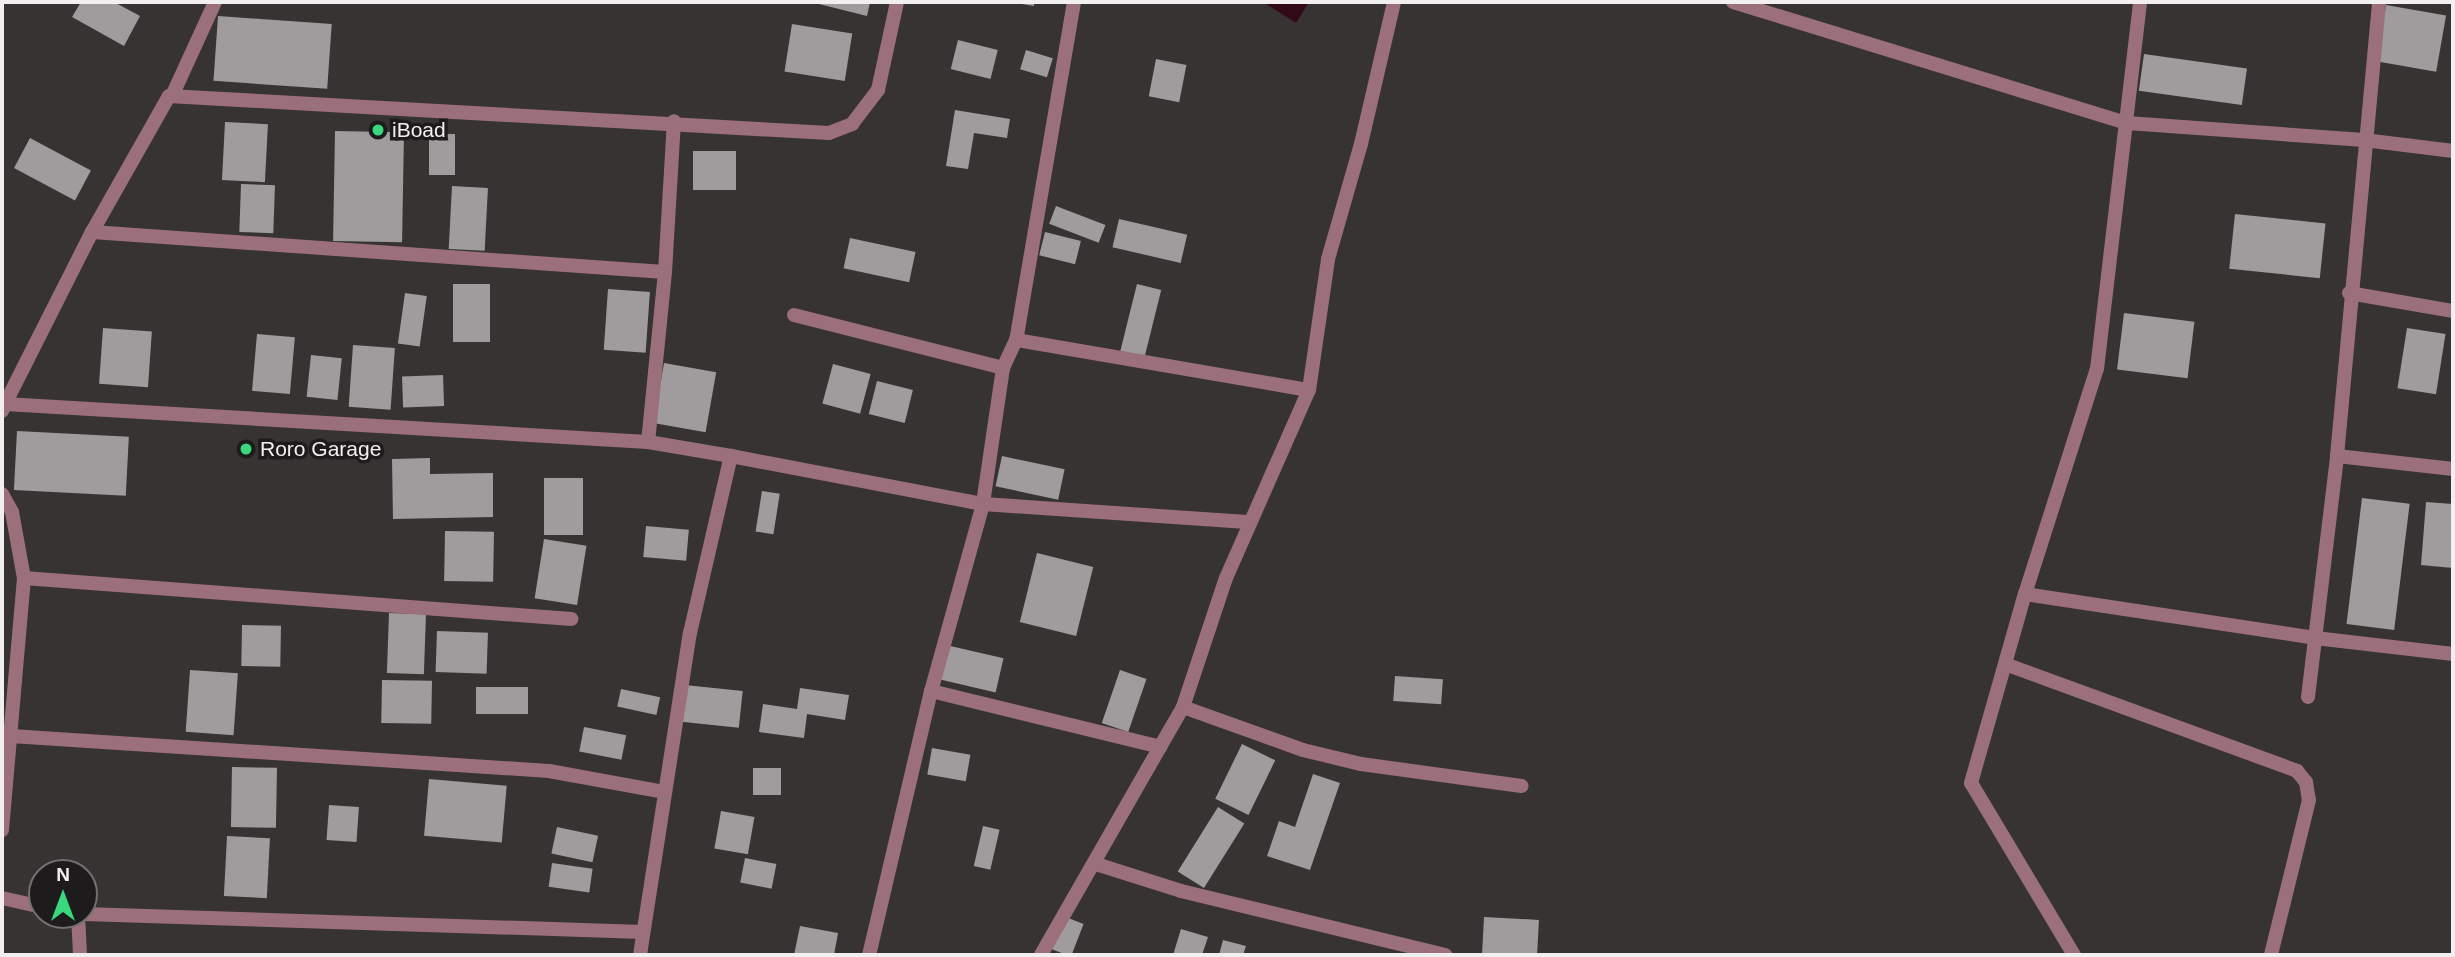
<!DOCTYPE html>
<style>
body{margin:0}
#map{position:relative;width:2455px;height:957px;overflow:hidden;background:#373333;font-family:Helvetica,sans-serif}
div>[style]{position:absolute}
.water>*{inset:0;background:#310917}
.building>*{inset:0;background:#a09b9c;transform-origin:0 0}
.service>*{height:14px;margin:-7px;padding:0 7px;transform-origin:7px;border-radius:7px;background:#9c707a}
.minor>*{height:14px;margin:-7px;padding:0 7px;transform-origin:7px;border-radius:7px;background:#9c707a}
.dots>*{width:19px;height:19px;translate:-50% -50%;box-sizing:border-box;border:4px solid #1d1b1b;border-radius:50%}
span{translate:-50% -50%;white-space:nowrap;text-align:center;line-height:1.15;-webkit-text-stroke:7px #1d1b1b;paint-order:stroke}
.poi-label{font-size:21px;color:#f1efef}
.left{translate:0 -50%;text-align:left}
.frame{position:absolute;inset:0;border:4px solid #f1efef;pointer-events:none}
.north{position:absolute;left:28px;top:859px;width:70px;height:70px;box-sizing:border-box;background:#1d1b1b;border:2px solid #727070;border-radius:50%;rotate:0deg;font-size:19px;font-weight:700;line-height:28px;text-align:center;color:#f1efef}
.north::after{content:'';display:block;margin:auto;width:24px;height:32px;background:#3bd77f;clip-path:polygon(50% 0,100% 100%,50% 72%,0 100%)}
</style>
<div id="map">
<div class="water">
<div style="clip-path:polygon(1263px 2px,1309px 2px,1296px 23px)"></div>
</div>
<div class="building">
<div style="clip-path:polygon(81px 2px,114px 2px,140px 16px,124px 46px,72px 17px)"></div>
<div style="clip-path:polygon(811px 2px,870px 2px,867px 16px)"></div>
<div style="clip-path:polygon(1010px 2px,1034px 2px,1034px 6px)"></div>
<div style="left:2386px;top:5px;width:61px;height:57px;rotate:10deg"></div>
<div style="left:218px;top:16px;width:114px;height:65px;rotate:4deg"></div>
<div style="left:792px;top:24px;width:61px;height:48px;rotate:9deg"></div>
<div style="left:958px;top:40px;width:41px;height:30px;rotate:14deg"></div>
<div style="left:1026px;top:50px;width:28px;height:20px;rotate:17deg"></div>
<div style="left:2144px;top:54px;width:104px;height:37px;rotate:8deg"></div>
<div style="left:1156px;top:59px;width:31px;height:38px;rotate:11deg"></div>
<div style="clip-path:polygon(955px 110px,1010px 119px,1007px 138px,974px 133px,968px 169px,946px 166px)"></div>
<div style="left:225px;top:122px;width:43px;height:58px;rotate:3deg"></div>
<div style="left:335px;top:131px;width:69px;height:110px;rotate:1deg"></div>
<div style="left:429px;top:134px;width:26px;height:41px"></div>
<div style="left:30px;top:138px;width:69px;height:34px;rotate:28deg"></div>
<div style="left:693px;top:151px;width:43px;height:39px"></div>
<div style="left:241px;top:184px;width:34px;height:48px;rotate:2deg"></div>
<div style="left:452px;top:186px;width:36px;height:63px;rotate:3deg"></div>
<div style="left:1056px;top:206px;width:53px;height:19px;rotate:21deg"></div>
<div style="left:2235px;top:214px;width:91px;height:55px;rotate:6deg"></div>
<div style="left:1119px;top:219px;width:70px;height:29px;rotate:13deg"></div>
<div style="left:1045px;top:232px;width:37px;height:24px;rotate:14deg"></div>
<div style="left:850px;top:238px;width:67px;height:31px;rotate:12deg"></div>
<div style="left:453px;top:284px;width:37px;height:58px"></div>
<div style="left:1137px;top:284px;width:25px;height:69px;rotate:14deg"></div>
<div style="left:608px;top:289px;width:42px;height:61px;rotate:4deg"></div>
<div style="left:405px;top:293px;width:22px;height:51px;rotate:8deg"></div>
<div style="left:2124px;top:313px;width:71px;height:57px;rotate:7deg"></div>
<div style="left:103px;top:328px;width:49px;height:56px;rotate:4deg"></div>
<div style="left:2407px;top:328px;width:39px;height:61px;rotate:9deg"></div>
<div style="left:257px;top:334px;width:38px;height:57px;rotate:5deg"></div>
<div style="left:353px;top:345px;width:42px;height:62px;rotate:4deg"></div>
<div style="left:311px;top:355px;width:31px;height:42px;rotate:6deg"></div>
<div style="left:664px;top:363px;width:53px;height:61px;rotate:10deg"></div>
<div style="left:833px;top:364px;width:39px;height:41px;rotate:15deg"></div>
<div style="left:443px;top:375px;width:31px;height:41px;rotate:88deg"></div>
<div style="left:877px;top:381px;width:37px;height:34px;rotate:14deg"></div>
<div style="left:17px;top:431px;width:112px;height:59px;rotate:3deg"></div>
<div style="left:1002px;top:456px;width:64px;height:31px;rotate:12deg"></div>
<div style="clip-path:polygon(430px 458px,430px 474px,493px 473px,493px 517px,393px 519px,392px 459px)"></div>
<div style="left:544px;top:478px;width:39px;height:57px"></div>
<div style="left:762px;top:491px;width:18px;height:41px;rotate:9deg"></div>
<div style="left:2362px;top:498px;width:48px;height:127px;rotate:7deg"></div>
<div style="clip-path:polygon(2426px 502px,2453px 504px,2453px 568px,2421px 565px)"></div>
<div style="left:646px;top:526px;width:43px;height:31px;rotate:5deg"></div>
<div style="left:445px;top:531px;width:49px;height:50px;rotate:1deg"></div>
<div style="left:544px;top:539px;width:43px;height:60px;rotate:9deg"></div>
<div style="left:1037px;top:553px;width:58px;height:71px;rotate:14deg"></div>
<div style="left:389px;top:613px;width:37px;height:60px;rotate:2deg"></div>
<div style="left:242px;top:625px;width:39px;height:41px;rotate:1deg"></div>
<div style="left:437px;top:631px;width:51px;height:41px;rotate:2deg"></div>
<div style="left:946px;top:645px;width:59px;height:35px;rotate:13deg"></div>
<div style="left:190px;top:670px;width:48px;height:62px;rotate:4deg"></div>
<div style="left:1120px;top:670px;width:28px;height:56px;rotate:19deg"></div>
<div style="left:1395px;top:676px;width:48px;height:25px;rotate:4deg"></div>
<div style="left:382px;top:680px;width:50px;height:43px;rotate:1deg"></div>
<div style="left:685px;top:685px;width:58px;height:37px;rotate:6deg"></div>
<div style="left:476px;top:687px;width:52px;height:27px"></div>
<div style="clip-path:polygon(800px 688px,849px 695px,845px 720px,807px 714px,804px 738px,759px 732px,763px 704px,797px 709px)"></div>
<div style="left:621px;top:689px;width:40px;height:18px;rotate:12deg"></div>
<div style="left:584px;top:727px;width:43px;height:25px;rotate:11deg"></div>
<div style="left:1242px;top:744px;width:37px;height:61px;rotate:26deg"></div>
<div style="left:932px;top:748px;width:39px;height:27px;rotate:10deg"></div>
<div style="left:232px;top:767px;width:45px;height:60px;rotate:1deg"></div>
<div style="left:753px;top:768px;width:28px;height:27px"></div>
<div style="clip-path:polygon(1313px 774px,1340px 783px,1310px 870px,1267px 856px,1279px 821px,1295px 827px)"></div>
<div style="left:429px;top:779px;width:78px;height:57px;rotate:5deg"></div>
<div style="left:329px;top:805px;width:30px;height:35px;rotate:4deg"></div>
<div style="left:1218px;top:807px;width:31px;height:76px;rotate:32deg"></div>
<div style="left:721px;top:811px;width:34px;height:38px;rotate:10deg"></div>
<div style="left:983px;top:826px;width:17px;height:41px;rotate:13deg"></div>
<div style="left:557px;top:827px;width:42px;height:27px;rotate:12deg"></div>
<div style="left:227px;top:836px;width:43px;height:60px;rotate:3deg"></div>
<div style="left:745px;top:858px;width:32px;height:25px;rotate:11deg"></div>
<div style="left:552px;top:863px;width:41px;height:24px;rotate:8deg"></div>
<div style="left:1063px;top:916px;width:22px;height:35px;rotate:21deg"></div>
<div style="left:1484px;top:917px;width:55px;height:38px;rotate:3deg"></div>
<div style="clip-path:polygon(800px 926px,838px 933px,834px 955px,794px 955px)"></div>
<div style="clip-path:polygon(1181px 929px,1208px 937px,1202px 955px,1173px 955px)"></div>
<div style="clip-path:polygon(1223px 940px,1246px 946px,1243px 955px,1219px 955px)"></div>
</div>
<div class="service">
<div style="left:2005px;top:664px;width:311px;rotate:20.1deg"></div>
<div style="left:2297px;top:771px;width:14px;rotate:51deg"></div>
<div style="left:2306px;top:782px;width:18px;rotate:81deg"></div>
<div style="left:2309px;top:800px;width:160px;rotate:103.8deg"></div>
</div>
<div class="minor">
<div style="left:1074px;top:2px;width:343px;rotate:99.7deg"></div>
<div style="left:1016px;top:340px;width:31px;rotate:115deg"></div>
<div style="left:1003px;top:368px;width:137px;rotate:98.4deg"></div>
<div style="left:983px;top:504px;width:268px;rotate:3.9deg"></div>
<div style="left:1733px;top:2px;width:412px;rotate:17.1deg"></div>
<div style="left:2127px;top:123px;width:238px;rotate:4.1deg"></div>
<div style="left:2364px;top:140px;width:90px;rotate:7deg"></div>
<div style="left:172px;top:96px;width:103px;rotate:-65.4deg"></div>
<div style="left:92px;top:232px;width:156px;rotate:-60.5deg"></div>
<div style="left:169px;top:96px;width:661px;rotate:3.21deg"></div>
<div style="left:829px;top:133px;width:25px;rotate:-21deg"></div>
<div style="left:852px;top:124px;width:43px;rotate:-52.6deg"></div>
<div style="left:878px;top:90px;width:90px;rotate:-77.8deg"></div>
<div style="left:665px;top:272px;width:151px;rotate:-86.6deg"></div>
<div style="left:2349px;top:293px;width:106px;rotate:9.8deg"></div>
<div style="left:794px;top:315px;width:216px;rotate:14.2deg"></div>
<div style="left:1016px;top:340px;width:297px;rotate:9.7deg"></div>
<div style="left:2px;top:411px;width:8px;rotate:-67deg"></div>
<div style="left:5px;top:404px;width:193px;rotate:-63.2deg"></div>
<div style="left:92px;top:232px;width:574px;rotate:3.99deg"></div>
<div style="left:665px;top:272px;width:171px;rotate:95.7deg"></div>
<div style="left:648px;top:442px;width:644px;rotate:-176.62deg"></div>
<div style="left:731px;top:456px;width:257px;rotate:10.8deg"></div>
<div style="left:983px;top:504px;width:194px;rotate:105.5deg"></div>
<div style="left:931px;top:691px;width:271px;rotate:103.2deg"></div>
<div style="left:2337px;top:456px;width:117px;rotate:6.4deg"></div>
<div style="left:2px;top:494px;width:21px;rotate:61deg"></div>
<div style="left:12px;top:512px;width:67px;rotate:79.7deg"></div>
<div style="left:24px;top:578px;width:253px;rotate:95deg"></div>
<div style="left:24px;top:578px;width:549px;rotate:4.29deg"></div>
<div style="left:2025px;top:594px;width:293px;rotate:8.6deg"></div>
<div style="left:2315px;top:638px;width:139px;rotate:6.6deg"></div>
<div style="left:931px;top:691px;width:236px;rotate:13.7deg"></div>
<div style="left:1160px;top:747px;width:240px;rotate:119.8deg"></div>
<div style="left:2308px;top:697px;width:243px;rotate:-83.1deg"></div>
<div style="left:2337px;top:456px;width:456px;rotate:-84.7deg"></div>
<div style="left:1183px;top:707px;width:136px;rotate:-71.6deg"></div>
<div style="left:1226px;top:578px;width:206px;rotate:-66.2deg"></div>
<div style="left:1309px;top:390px;width:132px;rotate:-81.7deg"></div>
<div style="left:1328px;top:259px;width:120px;rotate:-74deg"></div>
<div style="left:1361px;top:144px;width:146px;rotate:-76.9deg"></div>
<div style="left:11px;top:736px;width:539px;rotate:3.72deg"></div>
<div style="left:549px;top:771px;width:118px;rotate:10.3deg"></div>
<div style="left:1160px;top:747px;width:46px;rotate:-60.1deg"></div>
<div style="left:1183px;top:707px;width:127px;rotate:19.7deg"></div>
<div style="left:1303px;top:750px;width:60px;rotate:13.6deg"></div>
<div style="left:1361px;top:764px;width:162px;rotate:7.8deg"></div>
<div style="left:1096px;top:864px;width:89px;rotate:17.6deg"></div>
<div style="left:1181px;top:891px;width:272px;rotate:13.6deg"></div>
<div style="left:2px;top:898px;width:41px;rotate:12.7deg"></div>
<div style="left:84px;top:914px;width:559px;rotate:1.84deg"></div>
<div style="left:78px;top:915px;width:40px;rotate:87.1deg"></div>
<div style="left:640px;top:955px;width:326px;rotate:-81.2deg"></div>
<div style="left:690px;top:633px;width:182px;rotate:-77deg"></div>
<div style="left:731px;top:456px;width:84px;rotate:-170.4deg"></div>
<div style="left:2074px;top:955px;width:200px;rotate:-120.9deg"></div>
<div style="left:1971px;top:783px;width:197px;rotate:-74.1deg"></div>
<div style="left:2025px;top:594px;width:236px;rotate:-72.3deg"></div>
<div style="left:2097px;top:369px;width:370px;rotate:-83.3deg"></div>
</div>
<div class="dots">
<div style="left:378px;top:130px;background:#3bd77f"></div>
<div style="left:246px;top:449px;background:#3bd77f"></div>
</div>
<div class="poi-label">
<span class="left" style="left:392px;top:130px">iBoad</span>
<span class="left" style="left:260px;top:449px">Roro Garage</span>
</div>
<div class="frame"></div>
<div class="north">N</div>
</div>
